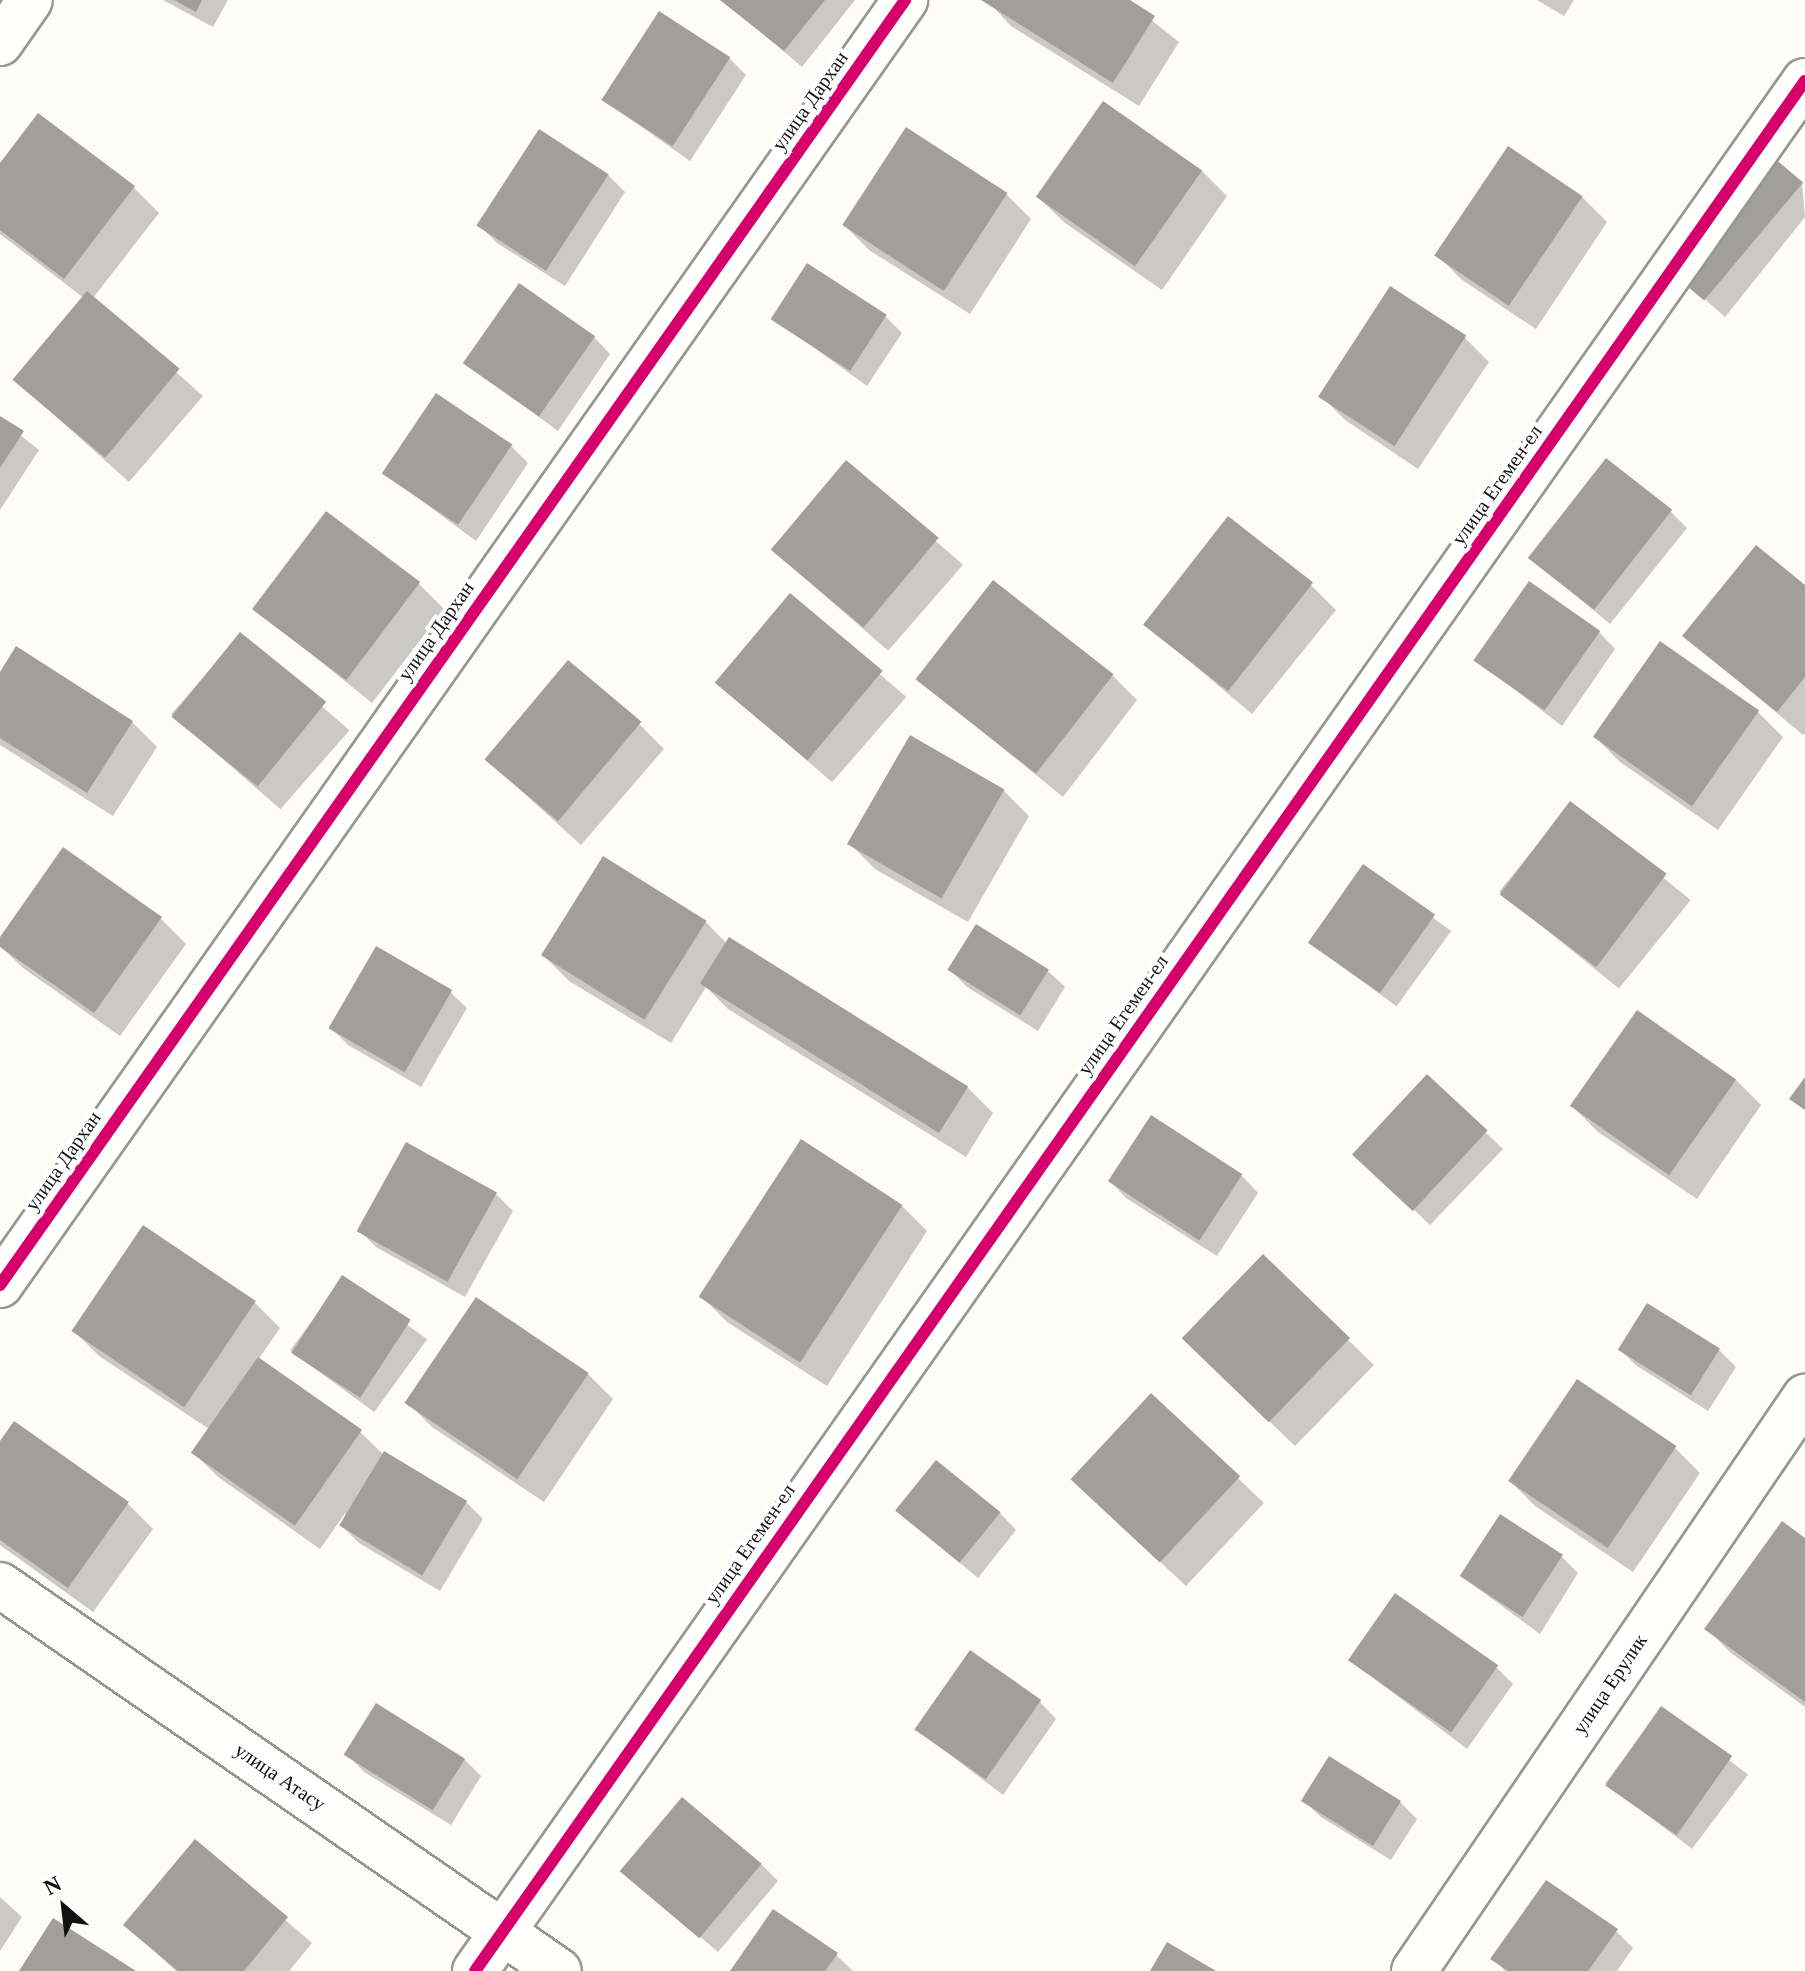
<!DOCTYPE html>
<meta charset="utf-8">
<style>
body{margin:0}
#map{position:relative;width:1805px;height:1971px;overflow:hidden;background:#fdfcf7;font-family:"Times New Roman",serif}
div>[style]{position:absolute}
.shadow>*{inset:0;background:#0003;transform-origin:0 0}
.building>*{inset:0;background:#a19f9c;transform-origin:0 0}
.roads{filter:drop-shadow(2px 0 #979795) drop-shadow(-2px 0 #979795) drop-shadow(0 2px #979795) drop-shadow(0 -2px #979795)}
.minor>*{height:44px;margin:-22px;padding:0 22px;transform-origin:22px;border-radius:22px;background:#fffffe}
.cycleway>*{height:12px;margin:-6px;padding:0 6px;transform-origin:6px;border-radius:6px;background:#d6006c}
span{translate:-50% -50%;white-space:nowrap;text-align:center;line-height:1.15;-webkit-text-stroke:8px #fff;paint-order:stroke}
.street-label{font-size:20px;color:#111}
.north{position:absolute;left:24px;top:1867px;width:80px;height:80px;-webkit-text-stroke:6px #fff;paint-order:stroke;rotate:332deg;font-size:22px;font-weight:700;line-height:32px;text-align:center;color:#111}
.north::after{content:'';display:block;margin:auto;width:28px;height:36px;background:#111;clip-path:polygon(50% 0,100% 100%,50% 72%,0 100%)}
</style>
<div id="map">
<div class="shadow">
<div style="clip-path:polygon(163px 0,228px 0,213px 27px)"></div>
<div style="clip-path:polygon(723px 0,855px 0,802px 67px)"></div>
<div style="clip-path:polygon(987px 0,1126px 0,1179px 42px,1139px 106px,1011px 26px)"></div>
<div style="clip-path:polygon(1537px 0,1574px 0,1564px 16px)"></div>
<div style="clip-path:polygon(729px 58px,746px 75px,690px 161px,605px 101px)"></div>
<div style="clip-path:polygon(1104px 104px,1202px 171px,1227px 196px,1162px 290px,1065px 223px,1039px 198px)"></div>
<div style="clip-path:polygon(0 166px,134px 188px,159px 213px,93px 298px,203px 396px,129px 482px,14px 379px,84px 298px,0 234px)"></div>
<div style="clip-path:polygon(608px 175px,625px 192px,565px 286px,497px 243px,480px 226px)"></div>
<div style="clip-path:polygon(1802px 183px,1805px 217px,1725px 317px,1681px 278px)"></div>
<div style="clip-path:polygon(1006px 194px,1031px 219px,970px 314px,869px 250px,844px 225px)"></div>
<div style="clip-path:polygon(1582px 197px,1607px 222px,1536px 329px,1462px 280px,1437px 255px)"></div>
<div style="clip-path:polygon(885px 316px,902px 333px,867px 386px,773px 318px)"></div>
<div style="clip-path:polygon(594px 337px,610px 354px,558px 431px,467px 364px)"></div>
<div style="clip-path:polygon(1464px 337px,1489px 362px,1418px 469px,1345px 420px,1320px 395px)"></div>
<div style="clip-path:polygon(0 419px,39px 450px,0 510px)"></div>
<div style="clip-path:polygon(511px 446px,528px 463px,476px 541px,384px 473px)"></div>
<div style="left:846px;top:463px;width:155px;height:114px;rotate:41deg"></div>
<div style="clip-path:polygon(1670px 511px,1687px 528px,1610px 624px,1530px 557px)"></div>
<div style="clip-path:polygon(419px 584px,444px 609px,372px 703px,254px 608px)"></div>
<div style="clip-path:polygon(1311px 585px,1336px 610px,1252px 714px,1144px 623px)"></div>
<div style="clip-path:polygon(1805px 587px,1805px 733px,1803px 735px,1685px 636px)"></div>
<div style="left:790px;top:596px;width:154px;height:113px;rotate:41deg"></div>
<div style="clip-path:polygon(1599px 632px,1615px 649px,1562px 726px,1476px 660px)"></div>
<div style="left:240px;top:635px;width:145px;height:105px;rotate:41deg"></div>
<div style="clip-path:polygon(1112px 675px,1137px 700px,1063px 797px,919px 680px)"></div>
<div style="clip-path:polygon(0 676px,132px 722px,157px 747px,113px 816px,0 745px)"></div>
<div style="clip-path:polygon(1758px 712px,1783px 737px,1718px 830px,1620px 762px,1595px 737px)"></div>
<div style="clip-path:polygon(639px 724px,664px 749px,581px 845px,485px 758px)"></div>
<div style="clip-path:polygon(911px 738px,1004px 791px,1029px 816px,968px 922px,875px 869px,850px 844px)"></div>
<div style="left:1571px;top:803px;width:154px;height:114px;rotate:39deg"></div>
<div style="clip-path:polygon(64px 850px,161px 919px,186px 944px,120px 1036px,23px 968px,0 946px)"></div>
<div style="left:1363px;top:867px;width:109px;height:93px;rotate:36deg"></div>
<div style="clip-path:polygon(705px 921px,727px 944px,968px 1088px,993px 1113px,966px 1157px,728px 1009px,706px 987px,671px 1043px,569px 981px,544px 956px)"></div>
<div style="clip-path:polygon(977px 926px,1048px 971px,1065px 987px,1038px 1031px,967px 987px,950px 970px)"></div>
<div style="clip-path:polygon(450px 992px,467px 1008px,421px 1087px,348px 1045px,331px 1028px)"></div>
<div style="clip-path:polygon(1736px 1080px,1761px 1105px,1697px 1199px,1598px 1132px,1573px 1107px)"></div>
<div style="clip-path:polygon(1486px 1133px,1503px 1149px,1430px 1225px,1371px 1169px)"></div>
<div style="clip-path:polygon(1242px 1176px,1258px 1193px,1217px 1256px,1126px 1198px,1110px 1181px)"></div>
<div style="clip-path:polygon(496px 1194px,513px 1211px,465px 1297px,376px 1247px,359px 1230px)"></div>
<div style="clip-path:polygon(902px 1206px,927px 1231px,827px 1386px,727px 1322px,702px 1297px)"></div>
<div style="clip-path:polygon(1263px 1257px,1374px 1365px,1295px 1446px,1210px 1364px)"></div>
<div style="left:343px;top:1278px;width:104px;height:90px;rotate:36deg"></div>
<div style="clip-path:polygon(255px 1303px,280px 1328px,258px 1360px,360px 1432px,384px 1455px,466px 1502px,483px 1519px,440px 1591px,359px 1543px,342px 1526px,346px 1512px,320px 1549px,218px 1477px,193px 1452px,209px 1429px,99px 1356px,74px 1331px)"></div>
<div style="clip-path:polygon(1620px 1350px,1719px 1350px,1736px 1367px,1708px 1411px,1637px 1366px)"></div>
<div style="clip-path:polygon(588px 1374px,613px 1399px,544px 1502px,432px 1427px,407px 1402px)"></div>
<div style="clip-path:polygon(1151px 1396px,1264px 1503px,1186px 1586px,1099px 1505px)"></div>
<div style="clip-path:polygon(0 1445px,128px 1504px,153px 1529px,93px 1612px,0 1545px)"></div>
<div style="clip-path:polygon(1675px 1448px,1700px 1473px,1633px 1572px,1535px 1506px,1510px 1481px)"></div>
<div style="clip-path:polygon(898px 1511px,1000px 1513px,1016px 1530px,978px 1578px)"></div>
<div style="clip-path:polygon(1805px 1540px,1805px 1707px,1731px 1653px,1706px 1628px)"></div>
<div style="clip-path:polygon(1562px 1557px,1578px 1573px,1540px 1634px,1461px 1576px)"></div>
<div style="clip-path:polygon(1350px 1660px,1497px 1668px,1513px 1684px,1467px 1749px)"></div>
<div style="clip-path:polygon(1040px 1702px,1056px 1719px,1003px 1795px,916px 1729px)"></div>
<div style="left:1661px;top:1709px;width:109px;height:93px;rotate:37deg"></div>
<div style="clip-path:polygon(348px 1755px,464px 1759px,481px 1776px,451px 1825px,364px 1772px)"></div>
<div style="clip-path:polygon(1304px 1801px,1400px 1802px,1417px 1819px,1391px 1860px,1321px 1817px)"></div>
<div style="clip-path:polygon(195px 1842px,312px 1943px,289px 1971px,176px 1971px,126px 1925px)"></div>
<div style="clip-path:polygon(761px 1864px,778px 1881px,718px 1952px,623px 1871px)"></div>
<div style="clip-path:polygon(0 1897px,22px 1917px,0 1951px)"></div>
<div style="clip-path:polygon(1616px 1931px,1633px 1948px,1617px 1971px,1505px 1971px,1493px 1958px)"></div>
<div style="clip-path:polygon(836px 1955px,853px 1971px,732px 1971px)"></div>
</div>
<div class="building">
<div style="clip-path:polygon(174px 0,202px 0,196px 12px)"></div>
<div style="clip-path:polygon(720px 0,825px 0,784px 51px)"></div>
<div style="clip-path:polygon(981px 0,1130px 0,1155px 16px,1113px 83px)"></div>
<div style="left:659px;top:11px;width:85px;height:106px;rotate:33deg"></div>
<div style="left:1103px;top:101px;width:121px;height:117px;rotate:35deg"></div>
<div style="clip-path:polygon(38px 113px,135px 186px,64px 279px,0 230px,0 163px)"></div>
<div style="left:906px;top:127px;width:121px;height:117px;rotate:33deg"></div>
<div style="left:539px;top:129px;width:83px;height:115px;rotate:33deg"></div>
<div style="left:1508px;top:146px;width:90px;height:132px;rotate:34deg"></div>
<div style="left:1774px;top:158px;width:38px;height:154px;rotate:40deg"></div>
<div style="left:807px;top:263px;width:95px;height:67px;rotate:33deg"></div>
<div style="left:519px;top:283px;width:93px;height:98px;rotate:35deg"></div>
<div style="left:1390px;top:286px;width:91px;height:132px;rotate:33deg"></div>
<div style="left:87px;top:291px;width:121px;height:116px;rotate:40deg"></div>
<div style="left:436px;top:393px;width:92px;height:97px;rotate:34deg"></div>
<div style="clip-path:polygon(0 416px,24px 431px,0 468px)"></div>
<div style="left:1606px;top:458px;width:84px;height:127px;rotate:38deg"></div>
<div style="left:846px;top:460px;width:121px;height:117px;rotate:40deg"></div>
<div style="left:326px;top:511px;width:118px;height:123px;rotate:37deg"></div>
<div style="left:1228px;top:516px;width:108px;height:138px;rotate:38deg"></div>
<div style="clip-path:polygon(1756px 545px,1805px 585px,1805px 677px,1777px 712px,1682px 636px)"></div>
<div style="left:993px;top:580px;width:153px;height:126px;rotate:38deg"></div>
<div style="left:1529px;top:581px;width:87px;height:97px;rotate:35deg"></div>
<div style="left:790px;top:593px;width:121px;height:117px;rotate:40deg"></div>
<div style="left:240px;top:632px;width:111px;height:109px;rotate:39deg"></div>
<div style="left:1660px;top:641px;width:121px;height:117px;rotate:35deg"></div>
<div style="clip-path:polygon(16px 646px,133px 721px,87px 793px,0 738px,0 672px)"></div>
<div style="left:568px;top:660px;width:96px;height:130px;rotate:40deg"></div>
<div style="left:910px;top:735px;width:109px;height:126px;rotate:30deg"></div>
<div style="left:1570px;top:801px;width:121px;height:117px;rotate:37deg"></div>
<div style="clip-path:polygon(63px 847px,162px 917px,94px 1013px,0 947px,0 937px)"></div>
<div style="left:603px;top:856px;width:122px;height:117px;rotate:32deg"></div>
<div style="left:1363px;top:864px;width:88px;height:96px;rotate:35deg"></div>
<div style="left:976px;top:924px;width:86px;height:54px;rotate:32deg"></div>
<div style="left:729px;top:937px;width:282px;height:55px;rotate:32deg"></div>
<div style="left:376px;top:946px;width:88px;height:95px;rotate:30deg"></div>
<div style="left:1637px;top:1010px;width:121px;height:117px;rotate:35deg"></div>
<div style="left:1427px;top:1074px;width:83px;height:110px;rotate:43deg"></div>
<div style="clip-path:polygon(1805px 1077px,1805px 1110px,1789px 1099px)"></div>
<div style="left:1151px;top:1115px;width:109px;height:79px;rotate:33deg"></div>
<div style="left:801px;top:1139px;width:121px;height:188px;rotate:33deg"></div>
<div style="left:406px;top:1142px;width:104px;height:102px;rotate:29deg"></div>
<div style="left:143px;top:1225px;width:136px;height:128px;rotate:34deg"></div>
<div style="left:1263px;top:1254px;width:121px;height:117px;rotate:44deg"></div>
<div style="left:342px;top:1275px;width:82px;height:93px;rotate:33deg"></div>
<div style="left:476px;top:1297px;width:136px;height:128px;rotate:34deg"></div>
<div style="left:1647px;top:1303px;width:86px;height:55px;rotate:32deg"></div>
<div style="left:258px;top:1357px;width:127px;height:117px;rotate:35deg"></div>
<div style="left:1577px;top:1379px;width:120px;height:123px;rotate:34deg"></div>
<div style="left:1151px;top:1393px;width:122px;height:118px;rotate:43deg"></div>
<div style="clip-path:polygon(14px 1421px,129px 1502px,68px 1588px,0 1540px,0 1441px)"></div>
<div style="left:384px;top:1451px;width:97px;height:87px;rotate:31deg"></div>
<div style="left:936px;top:1460px;width:83px;height:65px;rotate:39deg"></div>
<div style="left:1500px;top:1514px;width:75px;height:74px;rotate:33deg"></div>
<div style="clip-path:polygon(1782px 1521px,1805px 1538px,1805px 1702px,1704px 1629px)"></div>
<div style="left:1395px;top:1593px;width:126px;height:82px;rotate:35deg"></div>
<div style="left:970px;top:1650px;width:87px;height:97px;rotate:35deg"></div>
<div style="left:376px;top:1703px;width:105px;height:61px;rotate:32deg"></div>
<div style="left:1661px;top:1706px;width:87px;height:97px;rotate:35deg"></div>
<div style="left:1329px;top:1756px;width:85px;height:53px;rotate:32deg"></div>
<div style="left:682px;top:1797px;width:104px;height:97px;rotate:40deg"></div>
<div style="clip-path:polygon(195px 1839px,288px 1917px,244px 1971px,178px 1971px,123px 1925px)"></div>
<div style="clip-path:polygon(1546px 1880px,1618px 1929px,1588px 1971px,1508px 1971px,1490px 1959px)"></div>
<div style="clip-path:polygon(773px 1909px,838px 1953px,825px 1971px,730px 1971px)"></div>
<div style="clip-path:polygon(53px 1918px,136px 1971px,19px 1971px)"></div>
<div style="clip-path:polygon(1167px 1942px,1216px 1971px,1150px 1971px)"></div>
</div>
<div class="roads">
<div class="minor">
<div style="left:0;top:43px;width:52px;rotate:-55.1deg"></div>
<div style="left:0;top:1285px;width:1572px;rotate:-54.84deg"></div>
<div style="left:0;top:1585px;width:679px;rotate:34.63deg"></div>
<div style="left:475px;top:1971px;width:2311px;rotate:-54.87deg"></div>
<div style="left:1414px;top:1971px;width:695px;rotate:-55.74deg"></div>
</div>
</div>
<div class="cycleway">
<div style="left:0;top:1285px;width:1572px;rotate:-54.84deg"></div>
<div style="left:475px;top:1971px;width:2311px;rotate:-54.87deg"></div>
</div>
<div class="street-label">
<span style="left:810px;top:101px;rotate:-55deg">улица Дархан</span>
<span style="left:1497px;top:485px;rotate:-55deg">улица Егемен-ел</span>
<span style="left:436px;top:631px;rotate:-55deg">улица Дархан</span>
<span style="left:1123px;top:1015px;rotate:-55deg">улица Егемен-ел</span>
<span style="left:63px;top:1161px;rotate:-55deg">улица Дархан</span>
<span style="left:750px;top:1544px;rotate:-55deg">улица Егемен-ел</span>
<span style="left:1610px;top:1684px;rotate:-56deg">улица Ерулик</span>
<span style="left:280px;top:1777px;rotate:34deg">улица Атасу</span>
</div>
<div class="north">N</div>
</div>
